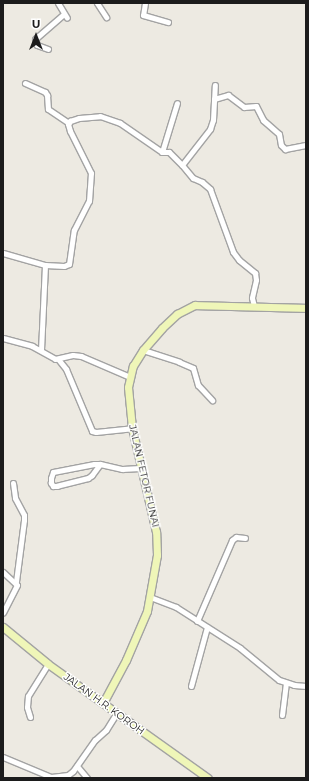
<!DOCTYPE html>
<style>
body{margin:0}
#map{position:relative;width:309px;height:781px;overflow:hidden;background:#edeae2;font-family:Montserrat,sans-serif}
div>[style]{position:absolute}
.roads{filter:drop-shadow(1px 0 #a3a3a3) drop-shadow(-1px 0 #a3a3a3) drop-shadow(0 1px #a3a3a3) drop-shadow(0 -1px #a3a3a3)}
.street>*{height:5px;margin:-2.5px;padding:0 2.5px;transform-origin:2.5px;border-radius:2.5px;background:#fff}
.secondary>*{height:7px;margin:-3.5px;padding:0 3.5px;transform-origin:3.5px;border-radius:3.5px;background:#eff6b8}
span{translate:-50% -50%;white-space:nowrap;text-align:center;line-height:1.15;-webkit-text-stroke:3px #fff;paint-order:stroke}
.street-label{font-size:10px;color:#1c1c1c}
.frame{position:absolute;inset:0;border:4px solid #1c1c1c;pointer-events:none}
.north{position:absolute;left:16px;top:16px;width:40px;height:40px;-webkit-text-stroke:3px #fff;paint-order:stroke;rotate:0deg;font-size:11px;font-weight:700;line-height:16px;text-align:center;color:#1c1c1c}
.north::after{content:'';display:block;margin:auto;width:14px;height:18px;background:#1c1c1c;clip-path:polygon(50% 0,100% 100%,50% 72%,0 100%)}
</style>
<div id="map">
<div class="roads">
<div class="street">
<div style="left:58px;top:3px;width:17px;rotate:59deg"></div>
<div style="left:97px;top:3px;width:17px;rotate:57deg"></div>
<div style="left:145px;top:3px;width:12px;rotate:99deg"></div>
<div style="left:143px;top:15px;width:26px;rotate:16deg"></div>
<div style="left:48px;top:49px;width:12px;rotate:-160deg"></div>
<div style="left:37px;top:45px;width:6px;rotate:-108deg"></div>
<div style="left:35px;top:39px;width:38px;rotate:-41deg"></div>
<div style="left:25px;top:83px;width:22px;rotate:24deg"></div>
<div style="left:45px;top:92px;width:4px;rotate:56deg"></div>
<div style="left:47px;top:95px;width:14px;rotate:86deg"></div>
<div style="left:48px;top:109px;width:25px;rotate:34deg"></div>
<div style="left:214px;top:99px;width:15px;rotate:-16deg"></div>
<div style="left:228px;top:95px;width:20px;rotate:37deg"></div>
<div style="left:244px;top:107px;width:12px;rotate:-5deg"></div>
<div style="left:256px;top:106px;width:16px;rotate:63deg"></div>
<div style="left:263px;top:120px;width:21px;rotate:41deg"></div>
<div style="left:279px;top:134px;width:11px;rotate:80deg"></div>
<div style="left:281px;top:145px;width:6px;rotate:45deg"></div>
<div style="left:285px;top:149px;width:21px;rotate:-11deg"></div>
<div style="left:162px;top:152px;width:51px;rotate:-73deg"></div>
<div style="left:182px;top:165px;width:46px;rotate:-52.1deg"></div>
<div style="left:210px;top:129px;width:9px;rotate:-72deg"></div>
<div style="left:213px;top:120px;width:35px;rotate:-87deg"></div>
<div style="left:3px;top:253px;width:44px;rotate:15.9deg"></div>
<div style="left:45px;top:265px;width:19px;rotate:3deg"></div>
<div style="left:64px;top:266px;width:5px;rotate:-22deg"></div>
<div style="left:69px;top:264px;width:34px;rotate:-82deg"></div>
<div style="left:74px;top:230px;width:33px;rotate:-63deg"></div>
<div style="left:89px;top:201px;width:28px;rotate:-86deg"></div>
<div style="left:91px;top:173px;width:47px;rotate:-116.6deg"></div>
<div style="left:70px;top:131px;width:7px;rotate:-106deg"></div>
<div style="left:68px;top:124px;width:4px;rotate:-56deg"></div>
<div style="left:70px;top:121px;width:9px;rotate:-18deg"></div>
<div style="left:79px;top:118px;width:21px;rotate:-5deg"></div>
<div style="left:100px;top:116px;width:21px;rotate:19deg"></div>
<div style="left:120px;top:123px;width:51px;rotate:34.6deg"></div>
<div style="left:162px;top:152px;width:7px"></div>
<div style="left:169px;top:152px;width:18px;rotate:45deg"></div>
<div style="left:182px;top:165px;width:17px;rotate:50deg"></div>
<div style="left:193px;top:178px;width:10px;rotate:24deg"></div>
<div style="left:202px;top:182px;width:11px;rotate:41deg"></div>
<div style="left:210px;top:189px;width:67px;rotate:69.9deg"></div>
<div style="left:233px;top:252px;width:10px;rotate:53deg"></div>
<div style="left:239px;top:260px;width:21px;rotate:39deg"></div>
<div style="left:255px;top:273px;width:7px;rotate:82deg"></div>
<div style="left:256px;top:280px;width:18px;rotate:103deg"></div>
<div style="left:252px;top:298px;width:8px;rotate:76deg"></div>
<div style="left:3px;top:338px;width:30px;rotate:15deg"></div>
<div style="left:32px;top:346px;width:26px;rotate:29deg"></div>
<div style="left:55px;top:359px;width:18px;rotate:-13deg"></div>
<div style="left:73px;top:355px;width:8px;rotate:7deg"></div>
<div style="left:81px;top:356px;width:53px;rotate:23.2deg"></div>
<div style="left:41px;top:350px;width:85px;rotate:-87.3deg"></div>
<div style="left:143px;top:350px;width:38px;rotate:18deg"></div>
<div style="left:179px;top:362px;width:15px;rotate:23deg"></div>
<div style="left:193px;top:368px;width:18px;rotate:74deg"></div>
<div style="left:198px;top:385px;width:21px;rotate:47deg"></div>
<div style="left:58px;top:359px;width:13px;rotate:51deg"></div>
<div style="left:66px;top:369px;width:67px;rotate:67.2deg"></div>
<div style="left:92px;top:431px;width:4px;rotate:14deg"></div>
<div style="left:96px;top:432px;width:36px;rotate:-6deg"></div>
<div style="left:100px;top:464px;width:14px;rotate:126deg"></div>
<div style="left:92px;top:475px;width:5px;rotate:143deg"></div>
<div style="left:88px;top:478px;width:32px;rotate:166deg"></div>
<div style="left:57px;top:486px;width:4px;rotate:180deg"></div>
<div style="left:53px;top:486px;width:4px;rotate:-124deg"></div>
<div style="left:51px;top:483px;width:5px;rotate:-90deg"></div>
<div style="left:51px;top:478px;width:6px;rotate:-72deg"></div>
<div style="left:53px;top:472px;width:42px;rotate:-11deg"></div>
<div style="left:94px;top:464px;width:6px"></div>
<div style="left:100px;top:464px;width:23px;rotate:13deg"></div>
<div style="left:122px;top:469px;width:18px;rotate:-3deg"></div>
<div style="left:13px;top:483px;width:15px;rotate:82deg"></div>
<div style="left:15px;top:498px;width:19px;rotate:62deg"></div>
<div style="left:24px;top:515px;width:5px;rotate:90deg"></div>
<div style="left:24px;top:520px;width:63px;rotate:97.4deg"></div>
<div style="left:3px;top:572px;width:19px;rotate:43deg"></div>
<div style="left:17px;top:585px;width:31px;rotate:117deg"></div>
<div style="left:150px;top:597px;width:28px;rotate:21deg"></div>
<div style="left:176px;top:607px;width:76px;rotate:32.6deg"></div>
<div style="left:240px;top:648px;width:50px;rotate:39.4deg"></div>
<div style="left:279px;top:680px;width:16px;rotate:18deg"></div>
<div style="left:294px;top:685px;width:12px;rotate:5deg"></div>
<div style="left:197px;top:621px;width:88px;rotate:-66.6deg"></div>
<div style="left:232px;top:540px;width:5px;rotate:-37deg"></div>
<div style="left:236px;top:537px;width:9px;rotate:6deg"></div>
<div style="left:191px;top:686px;width:61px;rotate:-74.8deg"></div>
<div style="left:282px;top:715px;width:32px;rotate:-83deg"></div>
<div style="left:30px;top:717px;width:10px;rotate:-107deg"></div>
<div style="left:27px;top:707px;width:11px;rotate:-85deg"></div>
<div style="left:28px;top:696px;width:38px;rotate:-58deg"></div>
<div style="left:3px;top:757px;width:52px;rotate:22.6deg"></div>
<div style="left:51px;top:777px;width:17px;rotate:-7deg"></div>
<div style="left:68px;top:775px;width:6px;rotate:-39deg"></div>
<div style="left:73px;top:771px;width:38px;rotate:-55deg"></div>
<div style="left:95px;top:740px;width:15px;rotate:-42deg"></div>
<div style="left:106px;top:730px;width:19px;rotate:-58deg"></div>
<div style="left:77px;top:766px;width:16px;rotate:50deg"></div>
</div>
<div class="secondary">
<div style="left:3px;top:627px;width:58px;rotate:39.4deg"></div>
<div style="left:48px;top:664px;width:196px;rotate:35.5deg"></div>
<div style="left:103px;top:703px;width:49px;rotate:-61.9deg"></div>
<div style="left:126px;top:660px;width:53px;rotate:-66.8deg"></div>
<div style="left:147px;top:611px;width:57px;rotate:-79.9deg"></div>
<div style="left:157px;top:555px;width:23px;rotate:-92deg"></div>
<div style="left:156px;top:532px;width:107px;rotate:-103deg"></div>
<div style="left:132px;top:428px;width:41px;rotate:-95.6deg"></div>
<div style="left:128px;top:387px;width:22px;rotate:-77deg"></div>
<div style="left:133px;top:366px;width:19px;rotate:-58deg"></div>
<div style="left:143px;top:350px;width:29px;rotate:-49deg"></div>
<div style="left:162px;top:328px;width:21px;rotate:-43deg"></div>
<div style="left:177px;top:314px;width:20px;rotate:-27deg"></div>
<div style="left:195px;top:305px;width:111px;rotate:1.5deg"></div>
</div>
</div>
<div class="street-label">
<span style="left:144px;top:476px;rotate:77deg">JALAN FETOR FUNAI</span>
<span style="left:104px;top:704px;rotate:36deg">JALAN H.R. KOROH</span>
</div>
<div class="frame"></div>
<div class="north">U</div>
</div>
